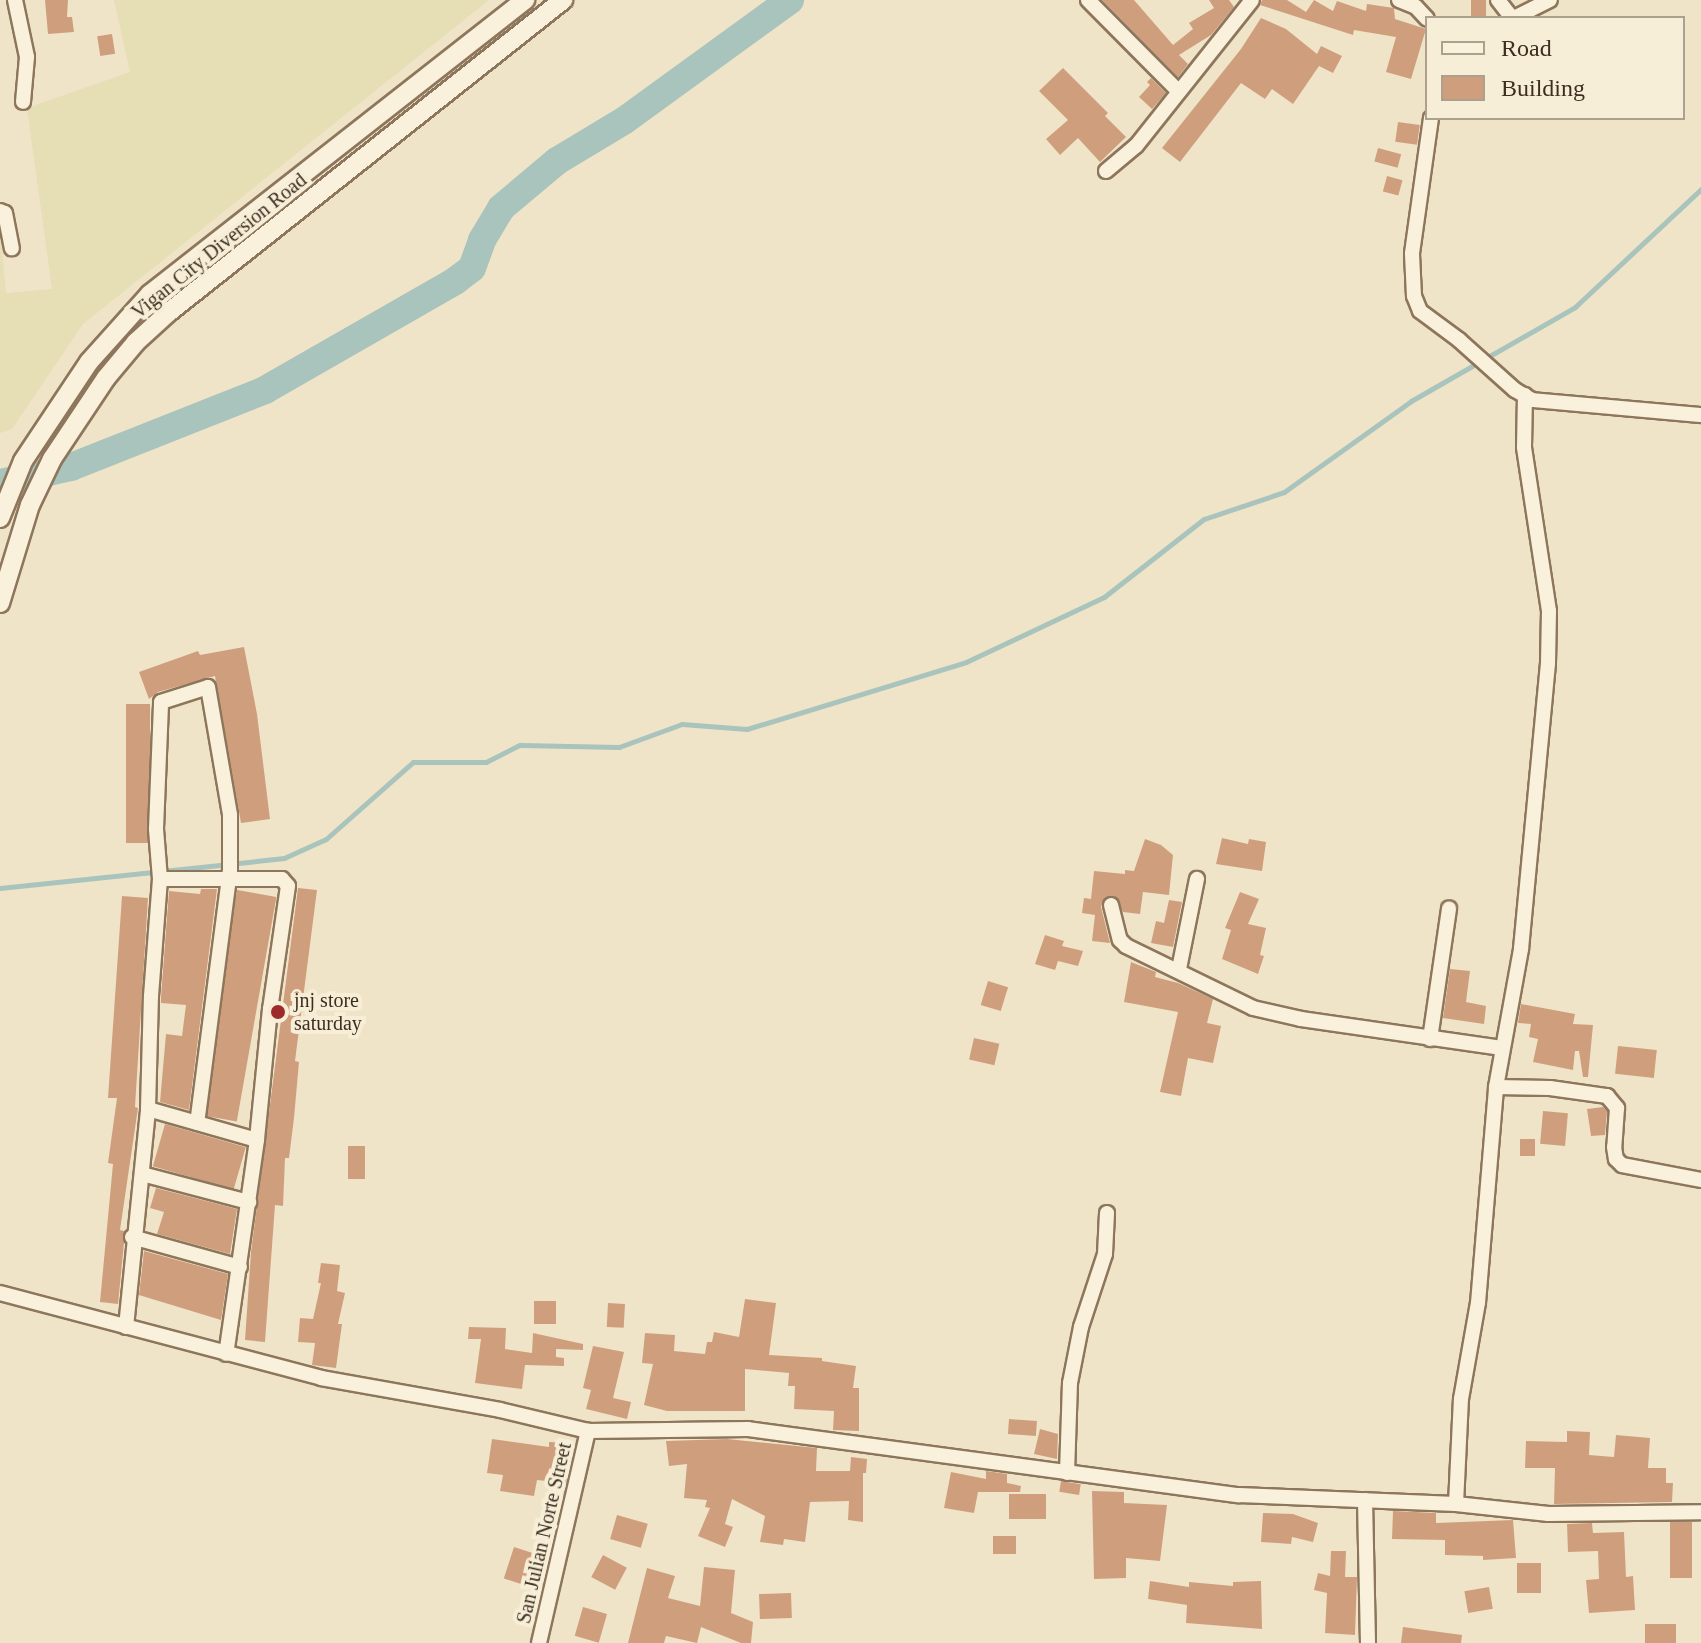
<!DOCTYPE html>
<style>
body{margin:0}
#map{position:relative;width:1701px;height:1643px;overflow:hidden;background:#f0e4c8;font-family:"Times New Roman",serif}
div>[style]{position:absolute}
.farmland>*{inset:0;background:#e6deb5}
.stream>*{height:5px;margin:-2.5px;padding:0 2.5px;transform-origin:2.5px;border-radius:2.5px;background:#a9c4bc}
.river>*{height:28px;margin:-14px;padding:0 14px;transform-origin:14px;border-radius:14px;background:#a9c4bc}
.building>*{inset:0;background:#cf9f7d;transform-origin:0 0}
.roads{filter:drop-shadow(2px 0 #8d765c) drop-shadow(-2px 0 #8d765c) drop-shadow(0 2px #8d765c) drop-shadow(0 -2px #8d765c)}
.minor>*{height:14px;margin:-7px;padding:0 7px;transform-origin:7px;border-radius:7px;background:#faf1dc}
.secondary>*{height:18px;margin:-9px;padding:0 9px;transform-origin:9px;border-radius:9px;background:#faf1dc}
.dots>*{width:22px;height:22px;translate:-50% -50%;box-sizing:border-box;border:4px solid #f7eed8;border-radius:50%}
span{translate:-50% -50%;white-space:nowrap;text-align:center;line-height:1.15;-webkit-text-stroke:8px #f7eed8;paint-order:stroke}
.street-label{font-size:20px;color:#3d2e20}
.poi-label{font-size:20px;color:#3d2e20}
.left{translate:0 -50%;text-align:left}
.legend{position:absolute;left:1425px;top:16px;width:260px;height:104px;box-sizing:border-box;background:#f7eed8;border:2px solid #ada18e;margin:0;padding:10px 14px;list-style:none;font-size:24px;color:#3d2e20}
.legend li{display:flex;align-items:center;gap:16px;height:40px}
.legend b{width:40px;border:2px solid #ada18e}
</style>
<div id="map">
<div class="farmland">
<div style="clip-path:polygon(114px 0,489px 0,83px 324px,12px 429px,0 433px,0 228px,6px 293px,52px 289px,27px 108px,130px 72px)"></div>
</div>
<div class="stream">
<div style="left:0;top:888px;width:286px;rotate:-6deg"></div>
<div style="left:284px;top:858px;width:46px;rotate:-24.3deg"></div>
<div style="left:326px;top:839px;width:116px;rotate:-41.5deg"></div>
<div style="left:413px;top:762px;width:73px"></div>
<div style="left:486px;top:762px;width:38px;rotate:-27deg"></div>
<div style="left:520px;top:745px;width:99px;rotate:1.2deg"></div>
<div style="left:619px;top:747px;width:67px;rotate:-20.1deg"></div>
<div style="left:682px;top:724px;width:65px;rotate:4.4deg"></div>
<div style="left:747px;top:729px;width:229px;rotate:-17deg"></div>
<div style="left:966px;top:662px;width:153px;rotate:-25.2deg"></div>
<div style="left:1104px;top:597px;width:127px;rotate:-38deg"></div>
<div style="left:1204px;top:519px;width:84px;rotate:-18.6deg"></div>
<div style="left:1284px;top:492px;width:156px;rotate:-35.6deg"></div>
<div style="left:1411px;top:401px;width:189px;rotate:-29.8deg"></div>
<div style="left:1575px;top:307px;width:173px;rotate:-43.1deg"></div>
</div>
<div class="river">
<div style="left:0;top:483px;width:73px;rotate:-12.7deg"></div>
<div style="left:71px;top:467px;width:209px;rotate:-21.6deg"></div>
<div style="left:265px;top:390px;width:219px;rotate:-29.8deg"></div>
<div style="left:455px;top:281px;width:21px;rotate:-37deg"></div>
<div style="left:472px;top:268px;width:30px;rotate:-70deg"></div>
<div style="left:482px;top:240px;width:37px;rotate:-59deg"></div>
<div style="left:501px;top:208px;width:73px;rotate:-40deg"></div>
<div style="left:557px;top:161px;width:79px;rotate:-31.1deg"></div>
<div style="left:625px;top:120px;width:204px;rotate:-36deg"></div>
</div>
<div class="building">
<div style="clip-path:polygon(45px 0,68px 0,67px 17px,72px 17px,74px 32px,48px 34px)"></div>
<div style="clip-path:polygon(1102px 0,1134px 0,1173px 45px,1193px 29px,1189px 23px,1214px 8px,1209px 0,1229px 0,1234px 7px,1211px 35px,1179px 55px,1188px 64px,1178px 77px)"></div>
<div style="clip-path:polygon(1262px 0,1287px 0,1306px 12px,1314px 0,1333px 11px,1337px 1px,1366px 11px,1367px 4px,1394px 8px,1395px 19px,1426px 29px,1411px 79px,1386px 72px,1396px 37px,1354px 30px,1353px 35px,1260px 5px)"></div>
<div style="left:1471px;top:0;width:15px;height:18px"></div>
<div style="clip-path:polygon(1261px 18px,1286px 29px,1317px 54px,1321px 46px,1342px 56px,1333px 73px,1319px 66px,1293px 104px,1272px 89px,1265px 99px,1241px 83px,1180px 162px,1162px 148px,1241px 49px)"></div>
<div style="left:112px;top:34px;width:20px;height:15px;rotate:81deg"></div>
<div style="clip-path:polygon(1063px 68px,1108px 113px,1105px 116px,1126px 137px,1100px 162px,1078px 138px,1060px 155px,1046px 139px,1068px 120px,1039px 91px)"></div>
<div style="clip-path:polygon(1151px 78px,1166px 93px,1152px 109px,1139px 97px,1150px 85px,1147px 82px)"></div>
<div style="left:1398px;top:122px;width:22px;height:20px;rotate:8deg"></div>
<div style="left:1378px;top:148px;width:24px;height:14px;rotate:15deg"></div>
<div style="left:1387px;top:176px;width:16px;height:16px;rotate:15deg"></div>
<div style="clip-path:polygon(244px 647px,257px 714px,270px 819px,241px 823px,215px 676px,158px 692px,149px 699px,139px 672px,198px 651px,200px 655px)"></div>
<div style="left:126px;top:704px;width:24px;height:139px"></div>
<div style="clip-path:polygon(1222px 838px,1248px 844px,1249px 839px,1266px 842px,1262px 871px,1216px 864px)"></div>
<div style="clip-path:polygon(1145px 839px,1161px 845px,1173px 855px,1169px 895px,1143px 892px,1140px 914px,1123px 912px,1114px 896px,1105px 897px,1101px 907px,1110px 943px,1092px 941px,1095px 915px,1082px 913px,1084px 898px,1091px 899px,1094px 871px,1125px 874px,1125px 870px,1134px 871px)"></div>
<div style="clip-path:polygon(298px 888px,317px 890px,295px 1061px,299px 1062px,294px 1118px,289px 1158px,285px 1158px,283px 1206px,275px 1205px,265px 1342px,245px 1340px,251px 1252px)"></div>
<div style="clip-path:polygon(201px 889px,217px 889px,189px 1110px,160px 1102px,166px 1034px,182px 1036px,186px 1005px,161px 1003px,161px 997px,169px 891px,200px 894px)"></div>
<div style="left:237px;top:890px;width:40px;height:228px;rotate:10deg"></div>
<div style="clip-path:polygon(1240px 892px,1259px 899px,1248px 924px,1266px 928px,1260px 955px,1264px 956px,1258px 974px,1222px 959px,1231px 930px,1225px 928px)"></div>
<div style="clip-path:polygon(122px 896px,148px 898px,135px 1107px,138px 1108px,120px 1230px,124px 1231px,124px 1243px,118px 1304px,100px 1302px,113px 1164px,108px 1163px,117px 1098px,108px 1098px)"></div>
<div style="clip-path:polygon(1169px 900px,1182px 902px,1173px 947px,1151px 943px,1156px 921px,1164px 923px)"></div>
<div style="clip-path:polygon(1045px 935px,1064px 941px,1062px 946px,1083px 951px,1078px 966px,1058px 961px,1055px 970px,1035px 964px)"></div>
<div style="clip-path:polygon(1131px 962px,1156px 972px,1155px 977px,1178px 983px,1213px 999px,1207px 1023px,1221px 1026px,1213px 1063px,1188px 1058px,1181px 1096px,1160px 1092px,1178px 1012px,1124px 1002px)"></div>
<div style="clip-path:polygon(1450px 969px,1470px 971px,1466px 1002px,1486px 1006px,1484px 1024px,1443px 1018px)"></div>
<div style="left:988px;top:981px;width:21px;height:25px;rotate:17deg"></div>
<div style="clip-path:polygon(1521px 1004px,1575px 1014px,1573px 1024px,1593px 1025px,1588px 1077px,1583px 1077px,1579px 1051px,1575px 1051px,1573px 1070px,1533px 1062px,1538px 1039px,1529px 1037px,1531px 1024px,1518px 1023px)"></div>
<div style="left:974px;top:1038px;width:26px;height:22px;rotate:13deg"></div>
<div style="left:1618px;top:1046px;width:39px;height:28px;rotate:6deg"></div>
<div style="clip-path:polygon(1603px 1107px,1607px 1111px,1605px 1135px,1591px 1136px,1587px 1109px)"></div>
<div style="left:1543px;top:1111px;width:25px;height:33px;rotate:5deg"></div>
<div style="left:165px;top:1124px;width:84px;height:44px;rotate:16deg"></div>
<div style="left:1520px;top:1139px;width:15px;height:17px"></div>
<div style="left:348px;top:1146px;width:17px;height:33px"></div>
<div style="clip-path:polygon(156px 1188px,237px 1209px,230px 1254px,157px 1234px,164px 1212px,150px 1208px)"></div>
<div style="clip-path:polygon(144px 1251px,228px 1274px,221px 1320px,139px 1295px)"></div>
<div style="clip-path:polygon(321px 1263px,340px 1265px,337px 1291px,345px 1293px,338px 1324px,342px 1324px,336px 1368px,312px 1365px,315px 1343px,298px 1342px,300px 1318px,313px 1319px,321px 1283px,318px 1283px)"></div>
<div style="clip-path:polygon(745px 1299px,776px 1303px,769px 1355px,822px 1358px,822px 1361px,856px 1366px,853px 1388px,859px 1388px,859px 1431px,833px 1430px,834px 1411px,794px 1409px,795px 1386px,788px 1386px,789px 1373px,745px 1369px,745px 1411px,667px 1411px,644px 1405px,653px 1364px,642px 1363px,645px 1333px,675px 1335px,674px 1351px,705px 1354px,707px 1342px,712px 1342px,714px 1332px,739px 1337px)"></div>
<div style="left:534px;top:1301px;width:22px;height:23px"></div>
<div style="left:608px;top:1303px;width:17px;height:24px;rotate:3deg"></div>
<div style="clip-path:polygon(469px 1327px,506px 1328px,505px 1349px,532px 1353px,533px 1333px,583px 1344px,583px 1350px,556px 1349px,556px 1357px,564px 1358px,564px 1366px,525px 1365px,522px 1389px,475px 1383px,481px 1339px,468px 1339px)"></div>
<div style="clip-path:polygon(593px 1346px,624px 1352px,613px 1398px,631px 1402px,627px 1419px,586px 1409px,591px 1390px,583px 1388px)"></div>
<div style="left:1009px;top:1419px;width:28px;height:15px;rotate:4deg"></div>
<div style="clip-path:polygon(1040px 1429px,1058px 1434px,1057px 1459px,1034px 1454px)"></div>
<div style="clip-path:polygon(1567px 1431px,1590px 1432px,1589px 1455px,1614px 1457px,1616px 1435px,1650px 1438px,1648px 1468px,1666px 1468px,1666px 1483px,1673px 1483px,1672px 1502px,1554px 1504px,1555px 1468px,1525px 1468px,1526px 1441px,1567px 1442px)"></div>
<div style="clip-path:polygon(492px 1439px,549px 1447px,549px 1442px,573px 1443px,566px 1483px,537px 1480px,534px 1496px,500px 1491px,503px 1475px,487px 1473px)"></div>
<div style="clip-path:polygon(727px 1439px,817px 1448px,816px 1471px,850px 1471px,851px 1457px,867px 1459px,866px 1473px,863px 1473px,863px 1522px,848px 1520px,849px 1501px,810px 1502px,805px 1542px,784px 1539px,783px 1545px,760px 1542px,765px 1516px,732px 1499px,725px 1524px,733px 1527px,725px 1547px,698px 1536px,710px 1508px,705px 1507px,707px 1500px,684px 1498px,687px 1464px,669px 1466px,666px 1441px)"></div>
<div style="clip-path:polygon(986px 1471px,1007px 1474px,1007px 1483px,1021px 1486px,1020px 1492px,978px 1492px,974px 1513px,944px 1508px,951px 1472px,986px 1479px)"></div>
<div style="left:1061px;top:1481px;width:20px;height:11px;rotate:9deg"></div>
<div style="clip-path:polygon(1092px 1491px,1124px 1492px,1124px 1503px,1167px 1505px,1160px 1561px,1126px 1558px,1126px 1578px,1094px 1579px)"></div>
<div style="left:1009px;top:1494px;width:37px;height:25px"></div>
<div style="clip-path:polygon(1393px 1511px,1436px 1513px,1436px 1523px,1513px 1520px,1516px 1558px,1483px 1560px,1483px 1556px,1445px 1555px,1445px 1540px,1392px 1539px)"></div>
<div style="clip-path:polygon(1263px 1513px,1293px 1514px,1318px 1523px,1313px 1542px,1292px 1537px,1291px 1544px,1261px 1542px)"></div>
<div style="left:617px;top:1515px;width:32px;height:25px;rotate:16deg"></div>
<div style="left:1670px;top:1522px;width:22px;height:56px"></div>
<div style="clip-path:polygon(1592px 1523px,1593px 1533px,1624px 1532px,1626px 1577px,1633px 1576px,1635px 1610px,1589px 1613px,1586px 1580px,1599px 1579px,1598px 1551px,1568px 1552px,1567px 1524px)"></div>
<div style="left:993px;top:1536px;width:23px;height:18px"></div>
<div style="left:514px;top:1547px;width:35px;height:33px;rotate:18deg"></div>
<div style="clip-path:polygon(1331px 1551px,1346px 1551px,1345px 1577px,1357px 1577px,1355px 1635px,1325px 1633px,1327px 1593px,1314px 1590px,1318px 1573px,1330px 1576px)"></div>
<div style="left:603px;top:1555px;width:27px;height:25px;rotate:28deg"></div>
<div style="left:1517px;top:1563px;width:24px;height:30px"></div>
<div style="clip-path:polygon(704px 1567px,735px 1570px,731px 1613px,753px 1622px,751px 1643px,741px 1643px,701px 1627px,697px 1643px,666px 1636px,664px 1643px,628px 1643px,647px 1568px,675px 1576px,668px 1598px,700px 1606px)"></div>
<div style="clip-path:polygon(1150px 1581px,1189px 1587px,1189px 1582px,1233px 1586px,1233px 1582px,1261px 1581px,1262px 1629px,1186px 1623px,1187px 1605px,1148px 1599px)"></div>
<div style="left:1489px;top:1587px;width:22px;height:25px;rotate:80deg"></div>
<div style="left:791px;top:1593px;width:25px;height:32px;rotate:88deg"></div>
<div style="left:583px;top:1607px;width:25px;height:30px;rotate:16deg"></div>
<div style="left:1645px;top:1624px;width:31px;height:19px"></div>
<div style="clip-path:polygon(1403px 1627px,1462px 1635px,1461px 1643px,1401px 1643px)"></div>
</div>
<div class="roads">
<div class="minor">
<div style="left:15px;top:0;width:58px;rotate:78.1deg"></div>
<div style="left:27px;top:57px;width:45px;rotate:95.1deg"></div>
<div style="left:1088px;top:0;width:129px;rotate:45.3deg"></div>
<div style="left:1399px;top:0;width:18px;rotate:22deg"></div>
<div style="left:1416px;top:7px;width:16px;rotate:47deg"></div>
<div style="left:1498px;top:0;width:23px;rotate:52deg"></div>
<div style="left:1514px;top:18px;width:40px;rotate:-26.6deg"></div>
<div style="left:1431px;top:118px;width:137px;rotate:98deg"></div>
<div style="left:1412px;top:254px;width:42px;rotate:87.3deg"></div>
<div style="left:1414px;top:296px;width:16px;rotate:68deg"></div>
<div style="left:1420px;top:311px;width:49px;rotate:36.6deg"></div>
<div style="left:1459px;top:340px;width:75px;rotate:41.8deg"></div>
<div style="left:1515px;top:390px;width:20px;rotate:30deg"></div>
<div style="left:1532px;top:400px;width:170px;rotate:5.1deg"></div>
<div style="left:1106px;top:171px;width:39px;rotate:-40deg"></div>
<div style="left:1136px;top:146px;width:186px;rotate:-51.5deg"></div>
<div style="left:0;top:211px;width:5px;rotate:22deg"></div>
<div style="left:5px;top:213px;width:36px;rotate:79deg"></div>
<div style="left:160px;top:879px;width:122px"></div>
<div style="left:282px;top:879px;width:9px;rotate:49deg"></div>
<div style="left:288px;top:886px;width:124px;rotate:98.3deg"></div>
<div style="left:270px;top:1009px;width:132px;rotate:95.7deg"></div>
<div style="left:257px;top:1140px;width:216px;rotate:98.2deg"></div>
<div style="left:1111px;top:905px;width:36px;rotate:76deg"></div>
<div style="left:1120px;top:940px;width:8px;rotate:45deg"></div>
<div style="left:1126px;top:946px;width:141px;rotate:26deg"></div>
<div style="left:1253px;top:1008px;width:49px;rotate:12.9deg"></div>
<div style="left:1301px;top:1019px;width:203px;rotate:8.2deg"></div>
<div style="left:1179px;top:969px;width:92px;rotate:-78.7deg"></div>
<div style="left:1430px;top:1039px;width:132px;rotate:-81.7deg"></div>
<div style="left:1496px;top:1087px;width:54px;rotate:1.1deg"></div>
<div style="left:1550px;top:1088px;width:58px;rotate:8deg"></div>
<div style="left:1607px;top:1096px;width:16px;rotate:50deg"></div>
<div style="left:1617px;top:1108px;width:39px;rotate:94deg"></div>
<div style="left:1614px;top:1147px;width:12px;rotate:81deg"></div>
<div style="left:1616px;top:1159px;width:8px;rotate:45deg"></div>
<div style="left:1622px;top:1165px;width:80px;rotate:10.8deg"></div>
<div style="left:148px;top:1109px;width:113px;rotate:15.9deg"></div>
<div style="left:142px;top:1174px;width:111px;rotate:14.7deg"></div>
<div style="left:132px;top:1237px;width:112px;rotate:15.5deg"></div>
<div style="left:0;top:1293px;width:332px;rotate:14.8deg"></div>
<div style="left:321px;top:1378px;width:182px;rotate:10.1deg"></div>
<div style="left:500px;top:1410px;width:90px;rotate:13.4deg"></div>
<div style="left:588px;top:1431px;width:160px;rotate:-0.7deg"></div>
<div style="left:748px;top:1429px;width:495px;rotate:7.7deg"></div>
<div style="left:1239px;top:1495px;width:217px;rotate:2.4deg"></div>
<div style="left:1456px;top:1504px;width:93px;rotate:6.2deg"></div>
<div style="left:1548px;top:1514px;width:153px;rotate:-0.7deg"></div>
<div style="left:126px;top:1327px;width:219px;rotate:-84.2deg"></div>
<div style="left:148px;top:1109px;width:113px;rotate:-88.5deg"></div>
<div style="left:151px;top:996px;width:117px;rotate:-85.6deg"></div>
<div style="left:160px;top:879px;width:50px;rotate:-94.6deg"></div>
<div style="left:156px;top:829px;width:127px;rotate:-87.7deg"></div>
<div style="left:161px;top:702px;width:49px;rotate:-17.7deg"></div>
<div style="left:208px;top:687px;width:130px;rotate:80.2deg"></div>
<div style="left:230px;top:815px;width:55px;rotate:90deg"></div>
<div style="left:230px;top:870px;width:255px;rotate:97.4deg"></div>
<div style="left:1067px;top:1473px;width:90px;rotate:-88.1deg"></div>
<div style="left:1070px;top:1383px;width:57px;rotate:-78.9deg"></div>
<div style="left:1081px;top:1327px;width:77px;rotate:-71.8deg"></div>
<div style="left:1105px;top:1254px;width:41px;rotate:-87.2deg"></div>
<div style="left:1365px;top:1500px;width:143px;rotate:88.8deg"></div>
<div style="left:1456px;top:1504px;width:105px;rotate:-87.3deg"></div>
<div style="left:1461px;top:1399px;width:97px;rotate:-80deg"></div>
<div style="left:1478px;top:1303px;width:217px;rotate:-85.2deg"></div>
<div style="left:1496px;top:1087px;width:140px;rotate:-79.7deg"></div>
<div style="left:1521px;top:949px;width:287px;rotate:-84.6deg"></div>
<div style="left:1548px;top:663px;width:52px;rotate:-88.9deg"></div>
<div style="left:1549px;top:611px;width:166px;rotate:-98.7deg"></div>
<div style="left:1524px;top:447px;width:52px;rotate:-88.9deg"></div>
<div style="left:539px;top:1643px;width:218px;rotate:-77deg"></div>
</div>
<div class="secondary">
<div style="left:0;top:518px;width:61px;rotate:-68deg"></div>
<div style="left:23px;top:461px;width:119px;rotate:-56.3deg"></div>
<div style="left:89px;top:362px;width:91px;rotate:-48.1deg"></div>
<div style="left:150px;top:294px;width:477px;rotate:-38.1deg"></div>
<div style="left:0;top:603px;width:102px;rotate:-73deg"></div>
<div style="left:30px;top:505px;width:51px;rotate:-64.4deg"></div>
<div style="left:52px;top:459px;width:97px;rotate:-56.3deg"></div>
<div style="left:106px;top:378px;width:47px;rotate:-50.2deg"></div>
<div style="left:136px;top:342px;width:45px;rotate:-42.3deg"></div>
<div style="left:169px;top:312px;width:503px;rotate:-38.37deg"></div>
</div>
</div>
<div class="dots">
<div style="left:278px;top:1012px;background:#9e2a2b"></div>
</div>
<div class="street-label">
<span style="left:219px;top:246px;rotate:-39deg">Vigan City Diversion Road</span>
<span style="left:544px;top:1533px;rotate:-77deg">San Julian Norte Street</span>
</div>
<div class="poi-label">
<span class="left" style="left:294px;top:1012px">jnj store<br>saturday</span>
</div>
<ul class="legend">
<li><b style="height:10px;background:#faf1dc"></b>Road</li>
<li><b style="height:22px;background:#cf9f7d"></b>Building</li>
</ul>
</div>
